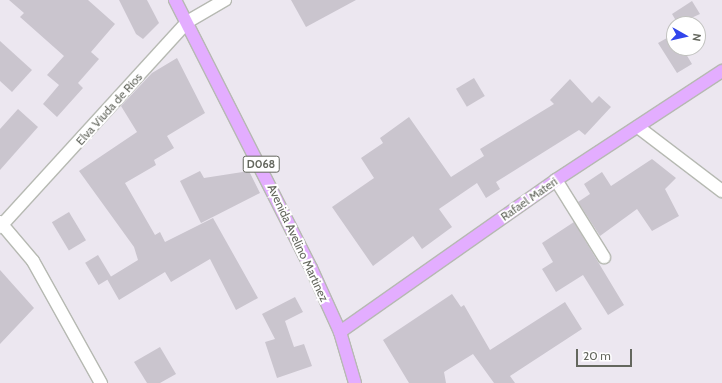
<!DOCTYPE html>
<style>
body{margin:0}
#map{position:relative;width:722px;height:383px;overflow:hidden;background:#ece7f0;font-family:Cabin,sans-serif}
div>[style]{position:absolute}
.building>*{inset:0;background:#cac5ce;transform-origin:0 0}
.roads{filter:drop-shadow(1px 0 #b6b9b2) drop-shadow(-1px 0 #b6b9b2) drop-shadow(0 1px #b6b9b2) drop-shadow(0 -1px #b6b9b2)}
.minor>*{height:12px;margin:-6px;padding:0 6px;transform-origin:6px;border-radius:6px;background:#fff}
.major>*{height:12px;margin:-6px;padding:0 6px;transform-origin:6px;border-radius:6px;background:#e3adff}
span{translate:-50% -50%;white-space:nowrap;text-align:center;line-height:1.15;-webkit-text-stroke:4px #fff;paint-order:stroke}
.shield-label span{padding:1px 3px;background:#fff;border:1px solid;border-radius:3px;-webkit-text-stroke-width:0}
.shield-label{font-size:11px;color:#64675e;font-weight:700}
.street-label{font-size:12px;color:#64675e}
.north{position:absolute;left:666px;top:16px;width:40px;height:40px;box-sizing:border-box;background:#fff;border:1px solid #c1c2bf;border-radius:50%;rotate:98deg;font-size:11px;font-weight:700;line-height:16px;text-align:center;color:#64675e}
.north::after{content:'';display:block;margin:auto;width:14px;height:18px;background:#3245eb;clip-path:polygon(50% 0,100% 100%,50% 72%,0 100%)}
.scale{position:absolute;left:576px;top:349px;width:56px;height:18px;box-sizing:border-box;border:2px solid #64675e;border-top:0;padding-left:5px;font-size:12px;line-height:14px;white-space:nowrap;color:#64675e;-webkit-text-stroke:3px #fff;paint-order:stroke}
</style>
<div id="map">
<div class="building">
<div style="clip-path:polygon(9px 0,88px 0,115px 24px,91px 52px,99px 59px,78px 83px,83px 88px,57px 117px,43px 104px,59px 85px,47px 75px,64px 56px,20px 17px,24px 13px)"></div>
<div style="clip-path:polygon(119px 0,147px 0,159px 23px,143px 39px,136px 34px)"></div>
<div style="clip-path:polygon(291px 0,356px 0,306px 27px)"></div>
<div style="clip-path:polygon(692px 1px,700px 14px,678px 24px,672px 14px)"></div>
<div style="clip-path:polygon(674px 34px,674px 48px,693px 48px,686px 54px,692px 64px,677px 73px,658px 43px)"></div>
<div style="clip-path:polygon(0 41px,32px 70px,12px 92px,0 81px)"></div>
<div style="clip-path:polygon(177px 58px,205px 113px,167px 136px,174px 148px,154px 160px,156px 165px,125px 183px,155px 235px,160px 232px,165px 242px,213px 218px,258px 298px,236px 310px,210px 259px,171px 282px,165px 272px,119px 300px,107px 279px,138px 260px,134px 247px,79px 171px,137px 132px,121px 106px,152px 73px)"></div>
<div style="left:474px;top:78px;width:21px;height:21px;rotate:59deg"></div>
<div style="clip-path:polygon(570px 79px,592px 103px,599px 96px,611px 107px,585px 135px,579px 130px,496px 182px,500px 189px,486px 198px,477px 183px,439px 209px,452px 227px,422px 249px,413px 236px,373px 266px,332px 207px,374px 178px,361px 158px,383px 143px,380px 138px,409px 117px,451px 177px,484px 156px,480px 149px,554px 104px,550px 100px)"></div>
<div style="clip-path:polygon(18px 109px,38px 127px,0 170px,0 129px)"></div>
<div style="clip-path:polygon(652px 159px,676px 178px,665px 189px,679px 216px,652px 231px,637px 209px,600px 236px,578px 202px,590px 194px,584px 184px,602px 172px,611px 186px)"></div>
<div style="clip-path:polygon(200px 171px,204px 178px,249px 171px,260px 193px,201px 223px,180px 181px)"></div>
<div style="left:69px;top:212px;width:33px;height:20px;rotate:59deg"></div>
<div style="clip-path:polygon(574px 222px,624px 305px,608px 315px,583px 275px,556px 292px,542px 269px,553px 262px,542px 243px)"></div>
<div style="left:98px;top:255px;width:26px;height:15px;rotate:59deg"></div>
<div style="clip-path:polygon(0 270px,34px 308px,0 344px)"></div>
<div style="clip-path:polygon(452px 294px,461px 307px,464px 305px,490px 350px,565px 302px,582px 329px,510px 376px,515px 383px,494px 383px,473px 354px,444px 372px,446px 383px,409px 383px,383px 340px)"></div>
<div style="clip-path:polygon(295px 297px,303px 312px,285px 321px,294px 347px,304px 344px,312px 366px,277px 378px,265px 342px,275px 339px,262px 314px)"></div>
<div style="clip-path:polygon(160px 347px,176px 374px,160px 383px,147px 383px,134px 362px)"></div>
</div>
<div class="roads">
<div class="minor">
<div style="left:638px;top:127px;width:106px;rotate:37.3deg"></div>
<div style="left:556px;top:180px;width:91px;rotate:58.1deg"></div>
<div style="left:0;top:222px;width:51px;rotate:49.8deg"></div>
<div style="left:33px;top:261px;width:140px;rotate:60.9deg"></div>
<div style="left:0;top:227px;width:277px;rotate:-47.6deg"></div>
<div style="left:187px;top:22px;width:44px;rotate:-30.1deg"></div>
</div>
<div class="major">
<div style="left:175px;top:0;width:301px;rotate:63.1deg"></div>
<div style="left:311px;top:268px;width:70px;rotate:65.6deg"></div>
<div style="left:340px;top:332px;width:53px;rotate:73.6deg"></div>
<div style="left:340px;top:332px;width:264px;rotate:-35.1deg"></div>
<div style="left:556px;top:180px;width:199px;rotate:-33.3deg"></div>
</div>
</div>
<div class="shield-label">
<span style="left:261px;top:164px">D068</span>
</div>
<div class="street-label">
<span style="left:109px;top:109px;rotate:-48deg">Elva Viuda de Rios</span>
<span style="left:529px;top:199px;rotate:-35deg">Rafael Materi</span>
<span style="left:298px;top:243px;rotate:65deg">Avenida Avelino Martinez</span>
</div>
<div class="north">N</div>
<div class="scale">20 m</div>
</div>
